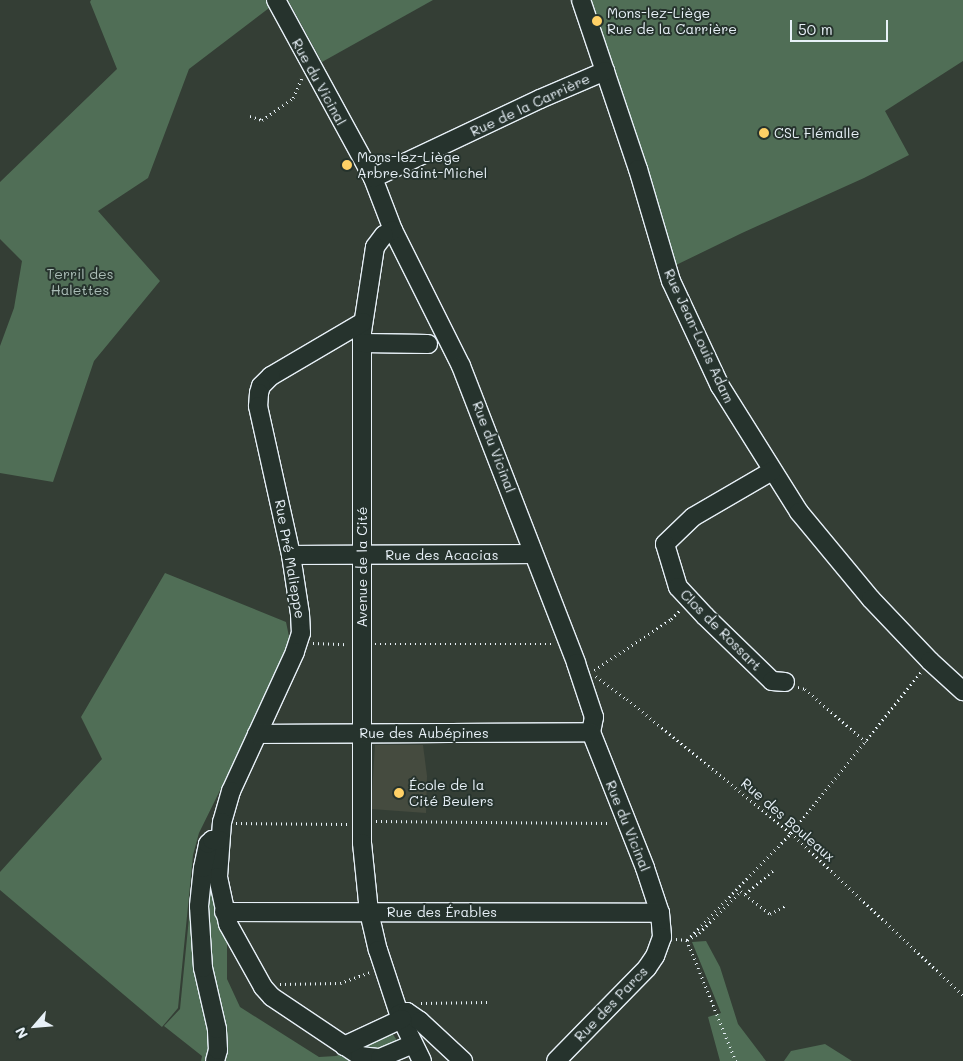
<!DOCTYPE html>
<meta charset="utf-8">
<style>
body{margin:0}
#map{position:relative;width:963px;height:1061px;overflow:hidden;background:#343e35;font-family:Mali,sans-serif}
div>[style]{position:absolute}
.built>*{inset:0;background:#454b3f}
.green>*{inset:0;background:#506e56}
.path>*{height:2.5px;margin-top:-1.25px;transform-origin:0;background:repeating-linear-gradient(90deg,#e8f1f8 0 1px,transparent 0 5px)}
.roads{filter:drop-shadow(1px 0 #e8f1f8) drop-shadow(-1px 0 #e8f1f8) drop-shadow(0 1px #e8f1f8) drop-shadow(0 -1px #e8f1f8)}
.minor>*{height:18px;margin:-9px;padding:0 9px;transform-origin:9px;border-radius:9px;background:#26332d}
.dots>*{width:14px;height:14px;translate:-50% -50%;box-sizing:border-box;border:2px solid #26332d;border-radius:50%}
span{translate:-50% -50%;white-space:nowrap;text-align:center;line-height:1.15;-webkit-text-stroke:4px #26332d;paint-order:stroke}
.poi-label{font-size:14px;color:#e8f1f8}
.left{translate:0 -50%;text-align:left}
.street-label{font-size:14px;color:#e8f1f8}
.park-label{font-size:14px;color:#abbdb7}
.north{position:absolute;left:10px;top:1001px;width:50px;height:50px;-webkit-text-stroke:4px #26332d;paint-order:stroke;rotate:243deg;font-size:14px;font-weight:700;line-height:20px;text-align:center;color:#e8f1f8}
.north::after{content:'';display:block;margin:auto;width:18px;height:22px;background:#e8f1f8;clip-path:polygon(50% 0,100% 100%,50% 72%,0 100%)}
.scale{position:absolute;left:790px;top:20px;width:98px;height:22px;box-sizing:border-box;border:2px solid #e8f1f8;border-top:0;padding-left:6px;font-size:15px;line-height:18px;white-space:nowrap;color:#e8f1f8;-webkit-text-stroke:4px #26332d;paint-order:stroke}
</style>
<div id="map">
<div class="built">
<div style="clip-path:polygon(375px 745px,423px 745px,427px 776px,426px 813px,371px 809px)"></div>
</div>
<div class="green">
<div style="clip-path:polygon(91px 0,271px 0,273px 5px,189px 69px,148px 178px,98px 211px,160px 281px,94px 361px,53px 482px,0 473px,0 346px,14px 308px,22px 261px,0 239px,0 182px,117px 69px,90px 2px)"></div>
<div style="clip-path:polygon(288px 0,433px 0,322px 62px)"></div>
<div style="clip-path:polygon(589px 0,963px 0,963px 61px,885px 111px,909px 155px,864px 178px,742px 233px,674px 266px)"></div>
<div style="clip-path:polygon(165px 573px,286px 622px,291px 646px,199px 833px,193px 855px,178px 1008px,162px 1027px,0 890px,0 872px,102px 759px,81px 717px)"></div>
<div style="clip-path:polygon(194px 867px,217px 869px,227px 927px,227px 979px,240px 1007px,319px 1057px,336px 1056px,392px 1033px,398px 1042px,374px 1061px,201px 1061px,202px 1056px,164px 1026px,180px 1009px)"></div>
<div style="clip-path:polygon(706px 941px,720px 967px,738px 1024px,766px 1061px,720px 1061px,708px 1017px,721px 1013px,692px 942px)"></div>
<div style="clip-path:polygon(825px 1044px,852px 1061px,784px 1061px,791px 1051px)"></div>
</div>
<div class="path">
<div style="left:250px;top:116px;width:13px;rotate:18deg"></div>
<div style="left:262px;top:120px;width:38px;rotate:-35deg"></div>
<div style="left:293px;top:98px;width:23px;rotate:-67deg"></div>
<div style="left:313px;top:643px;width:34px;rotate:2deg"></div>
<div style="left:375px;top:644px;width:177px"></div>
<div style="left:594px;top:670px;width:92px;rotate:-33.5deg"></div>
<div style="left:671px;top:619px;width:13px;rotate:-45deg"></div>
<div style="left:596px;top:676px;width:39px;rotate:37deg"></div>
<div style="left:627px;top:699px;width:212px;rotate:39.3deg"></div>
<div style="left:791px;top:833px;width:236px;rotate:43.3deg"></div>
<div style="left:798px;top:687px;width:7px;rotate:16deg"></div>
<div style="left:805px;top:689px;width:81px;rotate:41deg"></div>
<div style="left:376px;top:821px;width:235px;rotate:0.5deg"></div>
<div style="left:236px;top:823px;width:112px;rotate:0.5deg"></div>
<div style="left:745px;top:894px;width:39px;rotate:-40deg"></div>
<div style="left:676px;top:939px;width:11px;rotate:5deg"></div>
<div style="left:687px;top:940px;width:14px;rotate:-30deg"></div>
<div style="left:699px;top:933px;width:59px;rotate:-45deg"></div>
<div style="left:741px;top:891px;width:37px;rotate:38deg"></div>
<div style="left:770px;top:914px;width:18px;rotate:-29deg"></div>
<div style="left:687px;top:940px;width:149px;rotate:-45.8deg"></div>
<div style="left:791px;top:833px;width:207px;rotate:-51.1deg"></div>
<div style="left:687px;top:940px;width:131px;rotate:68deg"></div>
<div style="left:280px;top:984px;width:60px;rotate:-1deg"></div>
<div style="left:340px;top:983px;width:32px;rotate:-20deg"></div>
<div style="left:421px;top:1003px;width:67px;rotate:-0.9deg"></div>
</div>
<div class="roads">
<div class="minor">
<div style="left:276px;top:0;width:203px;rotate:61.4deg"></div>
<div style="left:373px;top:178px;width:56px;rotate:69deg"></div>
<div style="left:393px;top:230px;width:152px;rotate:63.4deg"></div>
<div style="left:461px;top:366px;width:318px;rotate:68.8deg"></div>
<div style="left:576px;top:663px;width:57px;rotate:71.6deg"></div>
<div style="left:594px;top:717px;width:15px;rotate:101deg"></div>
<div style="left:591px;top:732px;width:146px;rotate:68.3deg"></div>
<div style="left:645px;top:868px;width:47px;rotate:71.6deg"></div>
<div style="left:660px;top:913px;width:24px;rotate:85deg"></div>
<div style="left:662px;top:937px;width:20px;rotate:110deg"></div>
<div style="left:655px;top:956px;width:14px;rotate:124deg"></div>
<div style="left:647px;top:968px;width:130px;rotate:134.4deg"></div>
<div style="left:581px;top:0;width:178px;rotate:71.4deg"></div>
<div style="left:638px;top:169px;width:117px;rotate:73.6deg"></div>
<div style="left:671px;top:281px;width:116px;rotate:65deg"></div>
<div style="left:720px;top:386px;width:149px;rotate:57.9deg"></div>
<div style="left:799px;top:512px;width:113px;rotate:50.4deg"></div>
<div style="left:871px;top:599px;width:86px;rotate:46.4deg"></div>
<div style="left:930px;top:661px;width:45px;rotate:42.3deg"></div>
<div style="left:373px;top:178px;width:185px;rotate:-25.3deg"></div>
<div style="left:540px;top:99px;width:71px;rotate:-23.3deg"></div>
<div style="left:393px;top:230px;width:10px;rotate:151deg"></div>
<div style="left:384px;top:235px;width:15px;rotate:127deg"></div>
<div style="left:375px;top:247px;width:86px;rotate:98.7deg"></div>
<div style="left:362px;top:332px;width:511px;rotate:90deg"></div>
<div style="left:362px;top:843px;width:69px;rotate:84.2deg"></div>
<div style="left:369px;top:912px;width:39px;rotate:77deg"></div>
<div style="left:378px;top:950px;width:67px;rotate:71.8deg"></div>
<div style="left:399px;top:1014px;width:52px;rotate:63.9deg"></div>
<div style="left:363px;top:322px;width:107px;rotate:149.6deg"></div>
<div style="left:271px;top:376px;width:14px;rotate:135deg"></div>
<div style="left:261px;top:386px;width:7px;rotate:106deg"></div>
<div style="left:259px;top:393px;width:13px;rotate:94deg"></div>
<div style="left:258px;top:406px;width:153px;rotate:77.5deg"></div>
<div style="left:291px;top:555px;width:60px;rotate:81.3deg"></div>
<div style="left:300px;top:614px;width:19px;rotate:87deg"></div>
<div style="left:301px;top:633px;width:20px;rotate:108deg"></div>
<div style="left:295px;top:652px;width:153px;rotate:114.7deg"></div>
<div style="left:231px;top:791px;width:32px;rotate:106deg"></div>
<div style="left:222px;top:822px;width:55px;rotate:94.2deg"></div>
<div style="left:218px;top:877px;width:48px;rotate:78deg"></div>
<div style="left:228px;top:924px;width:72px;rotate:60.9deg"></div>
<div style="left:263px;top:987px;width:13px;rotate:48deg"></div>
<div style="left:272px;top:997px;width:106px;rotate:33.8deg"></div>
<div style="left:360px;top:1056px;width:20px;rotate:6deg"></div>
<div style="left:380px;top:1058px;width:36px;rotate:-23deg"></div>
<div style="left:362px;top:343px;width:66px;rotate:0.9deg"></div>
<div style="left:772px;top:471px;width:91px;rotate:149.8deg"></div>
<div style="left:693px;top:517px;width:39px;rotate:136deg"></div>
<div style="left:665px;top:544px;width:45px;rotate:73.2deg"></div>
<div style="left:678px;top:587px;width:40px;rotate:47deg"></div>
<div style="left:705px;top:616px;width:93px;rotate:44.1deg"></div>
<div style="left:772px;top:681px;width:13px;rotate:4deg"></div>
<div style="left:291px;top:555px;width:242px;rotate:-0.2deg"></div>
<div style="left:257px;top:734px;width:334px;rotate:-0.3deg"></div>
<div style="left:224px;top:912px;width:436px;rotate:0.1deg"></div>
<div style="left:399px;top:1014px;width:8px;rotate:-14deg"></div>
<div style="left:407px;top:1012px;width:16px;rotate:35deg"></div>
<div style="left:420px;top:1021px;width:59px;rotate:42.9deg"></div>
<div style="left:344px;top:1046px;width:64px;rotate:-25deg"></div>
<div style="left:215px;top:1061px;width:11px;rotate:-75deg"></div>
<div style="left:218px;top:1050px;width:21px;rotate:-93deg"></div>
<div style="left:217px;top:1029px;width:63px;rotate:-102.9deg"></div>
<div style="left:203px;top:968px;width:62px;rotate:-93.7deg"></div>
<div style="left:199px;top:906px;width:38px;rotate:-84deg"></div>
<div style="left:203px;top:868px;width:25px;rotate:-78deg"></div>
<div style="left:208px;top:844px;width:6px;rotate:-45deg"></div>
<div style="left:212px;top:840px;width:8px"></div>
</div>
</div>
<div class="dots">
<div style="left:597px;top:21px;background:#ffd166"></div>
<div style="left:764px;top:133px;background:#ffd166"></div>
<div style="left:347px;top:165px;background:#ffd166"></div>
<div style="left:399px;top:793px;background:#ffd166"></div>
</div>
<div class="poi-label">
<span class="left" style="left:607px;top:21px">Mons-lez-Liège<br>Rue de la Carrière</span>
<span class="left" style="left:774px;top:133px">CSL Flémalle</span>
<span class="left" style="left:357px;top:165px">Mons-lez-Liège<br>Arbre Saint-Michel</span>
<span class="left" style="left:409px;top:793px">École de la<br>Cité Beulers</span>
</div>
<div class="street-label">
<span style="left:319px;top:82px;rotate:61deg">Rue du Vicinal</span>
<span style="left:530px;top:105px;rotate:-25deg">Rue de la Carrière</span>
<span style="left:699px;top:336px;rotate:65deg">Rue Jean-Louis Adam</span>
<span style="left:494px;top:447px;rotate:69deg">Rue du Vicinal</span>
<span style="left:442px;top:555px">Rue des Acacias</span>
<span style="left:290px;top:559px;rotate:80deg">Rue Pré Malieppe</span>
<span style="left:362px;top:567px;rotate:-90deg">Avenue de la Cité</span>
<span style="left:721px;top:630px;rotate:45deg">Clos de Rossart</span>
<span style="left:424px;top:733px">Rue des Aubépines</span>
<span style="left:788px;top:820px;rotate:41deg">Rue des Bouleaux</span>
<span style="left:628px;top:826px;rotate:68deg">Rue du Vicinal</span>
<span style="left:442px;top:912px">Rue des Érables</span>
<span style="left:611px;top:1004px;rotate:-46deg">Rue des Parcs</span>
</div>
<div class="park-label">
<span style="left:80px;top:282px">Terril des<br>Halettes</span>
</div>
<div class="north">N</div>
<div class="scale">50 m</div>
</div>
